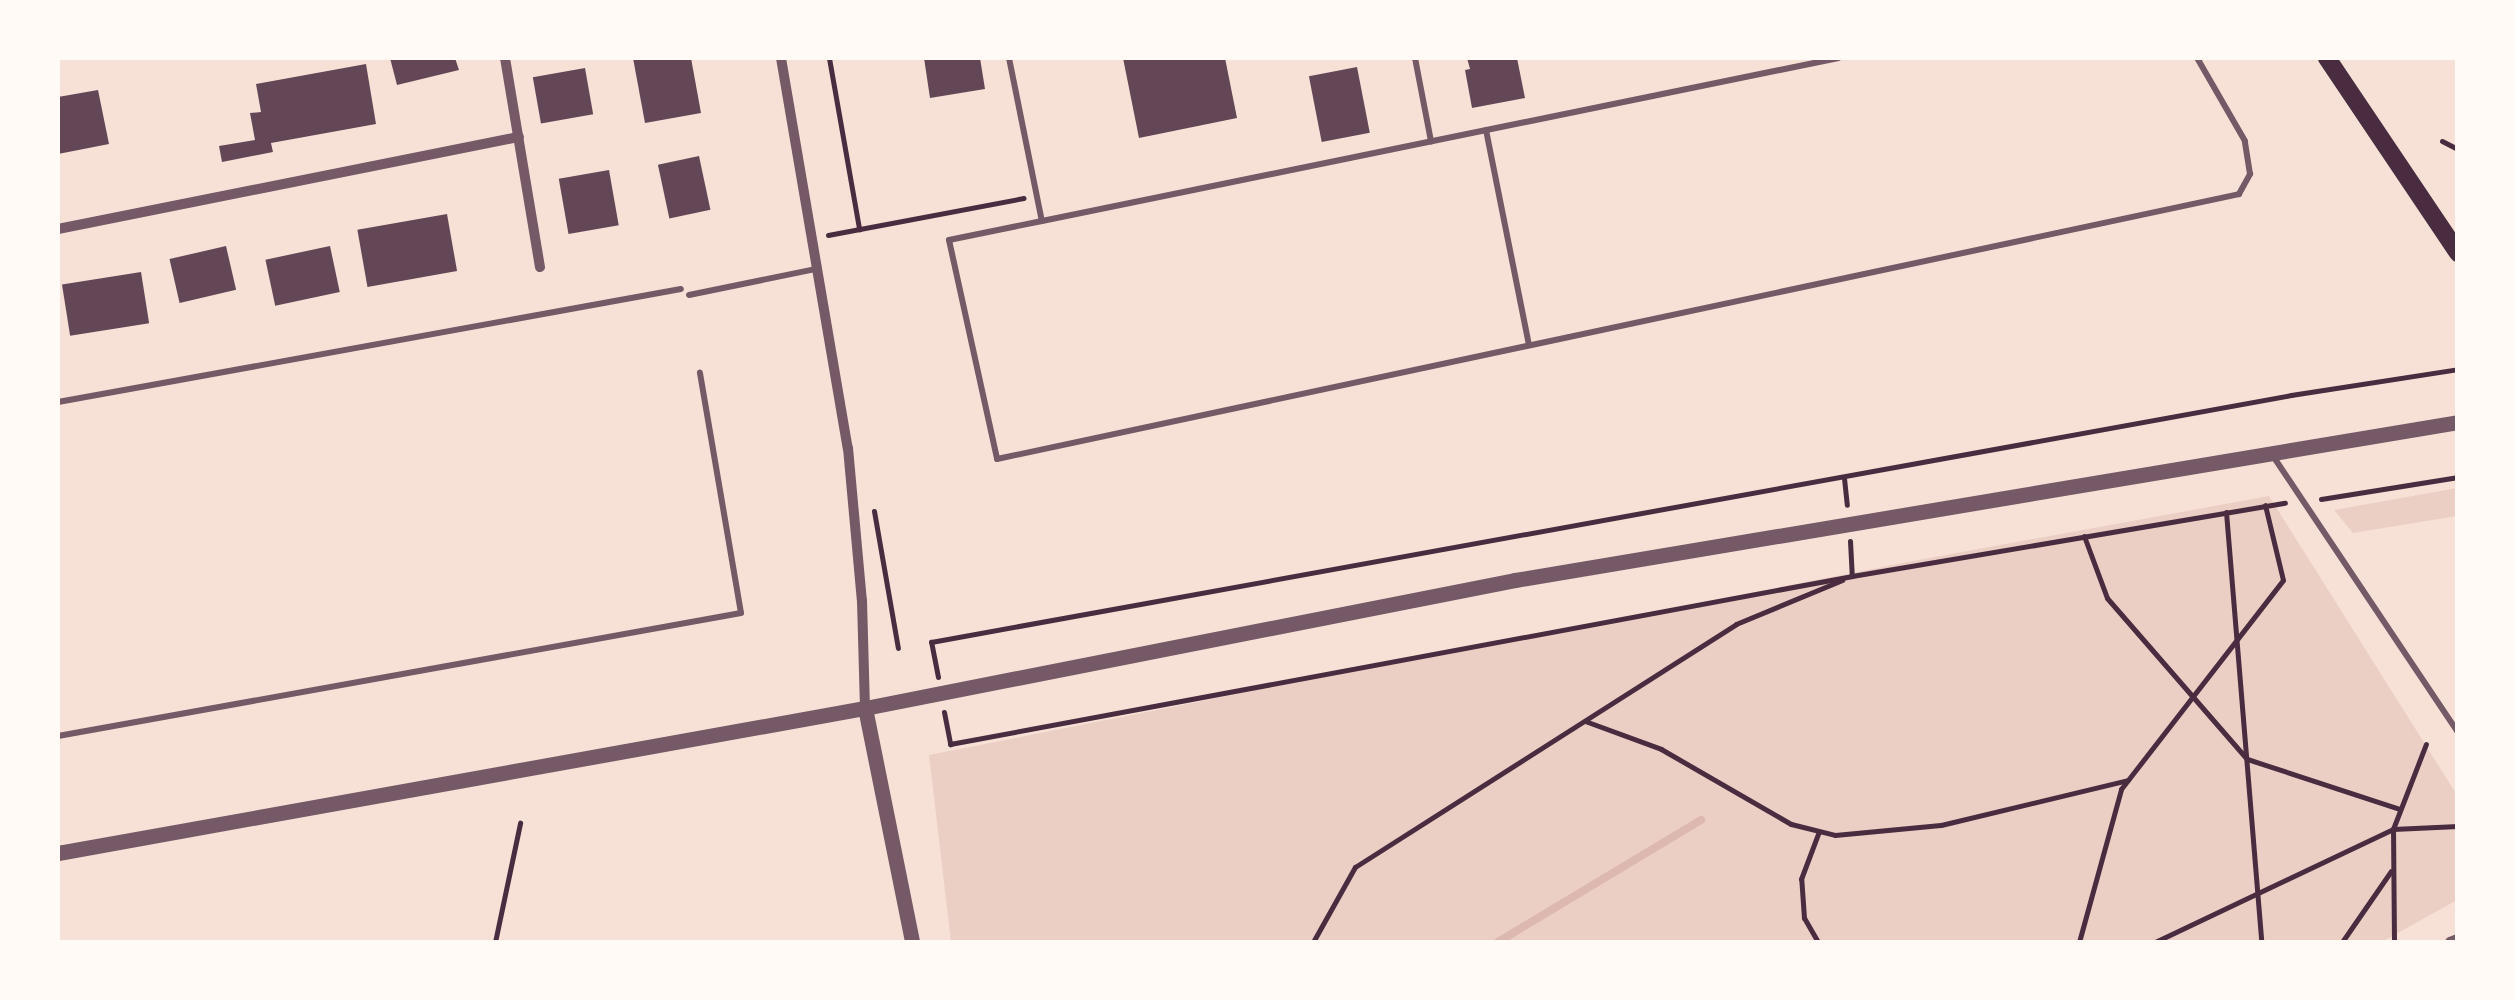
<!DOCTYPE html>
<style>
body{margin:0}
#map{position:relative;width:2515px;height:1000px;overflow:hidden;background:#f7e1d7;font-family:"Golos Text",sans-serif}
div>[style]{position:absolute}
.green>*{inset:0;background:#ebcfc5}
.stream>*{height:8px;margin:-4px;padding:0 4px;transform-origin:4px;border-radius:4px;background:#dcb8b0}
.building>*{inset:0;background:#644757;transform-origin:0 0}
.path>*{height:5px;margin:-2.5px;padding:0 2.5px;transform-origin:2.5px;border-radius:2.5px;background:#4a2c40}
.service>*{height:6px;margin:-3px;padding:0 3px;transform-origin:3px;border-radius:3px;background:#755966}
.minor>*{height:10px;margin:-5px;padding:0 5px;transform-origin:5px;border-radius:5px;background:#755966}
.tertiary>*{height:15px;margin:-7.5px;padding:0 7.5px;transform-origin:7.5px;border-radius:7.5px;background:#755966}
.secondary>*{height:18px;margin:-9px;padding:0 9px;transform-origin:9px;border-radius:9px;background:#4a2c40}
span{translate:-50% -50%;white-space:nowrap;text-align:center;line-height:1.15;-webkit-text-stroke:10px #fffaf5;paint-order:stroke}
.frame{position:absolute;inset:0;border:60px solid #fffaf5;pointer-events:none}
</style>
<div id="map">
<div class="green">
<div style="clip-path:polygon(2457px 488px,2457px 516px,2353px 533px,2334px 510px)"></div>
<div style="clip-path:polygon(2269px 496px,2457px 795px,2457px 900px,2382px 942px,951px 942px,929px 755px,1918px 560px)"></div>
</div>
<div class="stream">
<div style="left:1498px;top:942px;width:237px;rotate:-31deg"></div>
</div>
<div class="building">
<div style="clip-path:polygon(390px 58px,455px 58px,459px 70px,397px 85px)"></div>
<div style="clip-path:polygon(633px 58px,691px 58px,701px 113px,645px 123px)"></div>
<div style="clip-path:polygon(924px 58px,980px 58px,985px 89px,930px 98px)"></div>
<div style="clip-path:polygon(1123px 58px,1225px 58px,1237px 118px,1139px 138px)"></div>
<div style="clip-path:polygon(1467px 58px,1517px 58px,1525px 98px,1472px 108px,1465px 70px,1470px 69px)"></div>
<div style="clip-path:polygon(366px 64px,376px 124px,271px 143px,273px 152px,222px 162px,219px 146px,255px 140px,250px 113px,261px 112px,256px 84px)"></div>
<div style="left:1357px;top:67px;width:67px;height:49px;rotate:79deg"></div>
<div style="left:585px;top:68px;width:47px;height:53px;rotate:80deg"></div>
<div style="clip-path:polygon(98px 90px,109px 144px,58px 154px,58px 97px)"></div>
<div style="left:699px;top:156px;width:55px;height:42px;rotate:78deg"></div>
<div style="left:609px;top:170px;width:56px;height:51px;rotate:80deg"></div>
<div style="left:447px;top:214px;width:58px;height:91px;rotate:80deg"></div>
<div style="left:226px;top:246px;width:45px;height:58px;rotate:77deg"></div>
<div style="left:330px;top:246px;width:47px;height:66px;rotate:78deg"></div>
<div style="left:141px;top:272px;width:52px;height:80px;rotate:81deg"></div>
</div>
<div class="path">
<div style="left:829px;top:58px;width:174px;rotate:80deg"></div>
<div style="left:2442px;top:141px;width:18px;rotate:27deg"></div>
<div style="left:828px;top:235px;width:199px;rotate:-10.7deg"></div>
<div style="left:1844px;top:478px;width:27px;rotate:84deg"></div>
<div style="left:2321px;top:499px;width:139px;rotate:-9.1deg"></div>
<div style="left:874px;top:511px;width:139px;rotate:80.1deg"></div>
<div style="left:2226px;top:512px;width:431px;rotate:85.3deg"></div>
<div style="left:2084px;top:536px;width:66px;rotate:69.6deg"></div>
<div style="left:2107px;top:598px;width:213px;rotate:49deg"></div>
<div style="left:2247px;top:759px;width:161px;rotate:18.1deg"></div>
<div style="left:1850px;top:541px;width:34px;rotate:87deg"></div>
<div style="left:938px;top:677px;width:36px;rotate:-101deg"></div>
<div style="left:931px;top:642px;width:1382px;rotate:-10.29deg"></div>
<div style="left:2291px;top:395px;width:169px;rotate:-8.8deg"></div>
<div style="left:944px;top:712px;width:33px;rotate:79deg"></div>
<div style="left:950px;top:744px;width:918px;rotate:-10.55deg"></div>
<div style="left:1852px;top:576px;width:439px;rotate:-9.6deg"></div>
<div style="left:1585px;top:721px;width:81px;rotate:20.2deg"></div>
<div style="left:1661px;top:749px;width:150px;rotate:30deg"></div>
<div style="left:1791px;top:824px;width:45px;rotate:14deg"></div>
<div style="left:1835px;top:835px;width:106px;rotate:-5.4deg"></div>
<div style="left:1941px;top:825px;width:192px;rotate:-13.5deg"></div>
<div style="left:495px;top:942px;width:122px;rotate:-78.1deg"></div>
<div style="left:1313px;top:942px;width:86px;rotate:-60.8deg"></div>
<div style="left:1355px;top:867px;width:452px;rotate:-32.5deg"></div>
<div style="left:1736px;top:624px;width:115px;rotate:-22.5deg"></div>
<div style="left:1818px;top:942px;width:28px;rotate:-120deg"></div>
<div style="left:1804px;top:918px;width:39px;rotate:-94deg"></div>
<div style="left:1801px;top:879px;width:51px;rotate:-69.4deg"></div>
<div style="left:2079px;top:942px;width:159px;rotate:-74.6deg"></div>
<div style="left:2121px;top:789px;width:264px;rotate:-52.2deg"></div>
<div style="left:2283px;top:580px;width:77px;rotate:-103.5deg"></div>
<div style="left:2155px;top:942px;width:263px;rotate:-25.4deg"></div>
<div style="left:2393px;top:829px;width:65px;rotate:-2.6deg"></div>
<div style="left:2342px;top:942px;width:86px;rotate:-55.4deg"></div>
<div style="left:2394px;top:942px;width:113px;rotate:-90.5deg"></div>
<div style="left:2393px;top:829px;width:91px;rotate:-68.8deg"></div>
</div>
<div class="service">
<div style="left:1009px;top:58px;width:166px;rotate:78.6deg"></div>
<div style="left:1042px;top:221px;width:813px;rotate:-11.57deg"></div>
<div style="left:1415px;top:58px;width:85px;rotate:79.1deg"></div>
<div style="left:1486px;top:130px;width:219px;rotate:78.7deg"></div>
<div style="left:1042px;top:221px;width:95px;rotate:168.5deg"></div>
<div style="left:949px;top:240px;width:224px;rotate:77.6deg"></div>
<div style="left:997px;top:459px;width:1270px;rotate:-12.04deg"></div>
<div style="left:2239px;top:194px;width:23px;rotate:-61deg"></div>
<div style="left:2250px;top:174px;width:33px;rotate:-99deg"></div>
<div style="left:2245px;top:141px;width:96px;rotate:-120deg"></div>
<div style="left:689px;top:295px;width:130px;rotate:-11.6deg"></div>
<div style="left:58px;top:402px;width:633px;rotate:-10.28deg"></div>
<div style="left:2273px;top:456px;width:332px;rotate:56.2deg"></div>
<div style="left:58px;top:736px;width:694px;rotate:-10.21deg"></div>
<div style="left:741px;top:613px;width:244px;rotate:-99.7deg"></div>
</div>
<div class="minor">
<div style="left:505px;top:58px;width:212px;rotate:80.5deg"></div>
<div style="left:781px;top:58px;width:396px;rotate:80.3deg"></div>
<div style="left:848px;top:448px;width:154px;rotate:84.8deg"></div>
<div style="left:862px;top:601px;width:107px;rotate:88.4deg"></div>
<div style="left:58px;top:229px;width:470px;rotate:-11.3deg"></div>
<div style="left:2450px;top:942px;width:9px;rotate:-21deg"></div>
</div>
<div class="tertiary">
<div style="left:865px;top:708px;width:239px;rotate:78.6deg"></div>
<div style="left:58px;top:853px;width:820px;rotate:-10.19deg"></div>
<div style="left:865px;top:708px;width:662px;rotate:-11.14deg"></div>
<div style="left:1515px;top:580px;width:956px;rotate:-9.51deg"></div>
</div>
<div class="secondary">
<div style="left:2327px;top:58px;width:235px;rotate:56.1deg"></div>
</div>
<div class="frame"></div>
</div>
